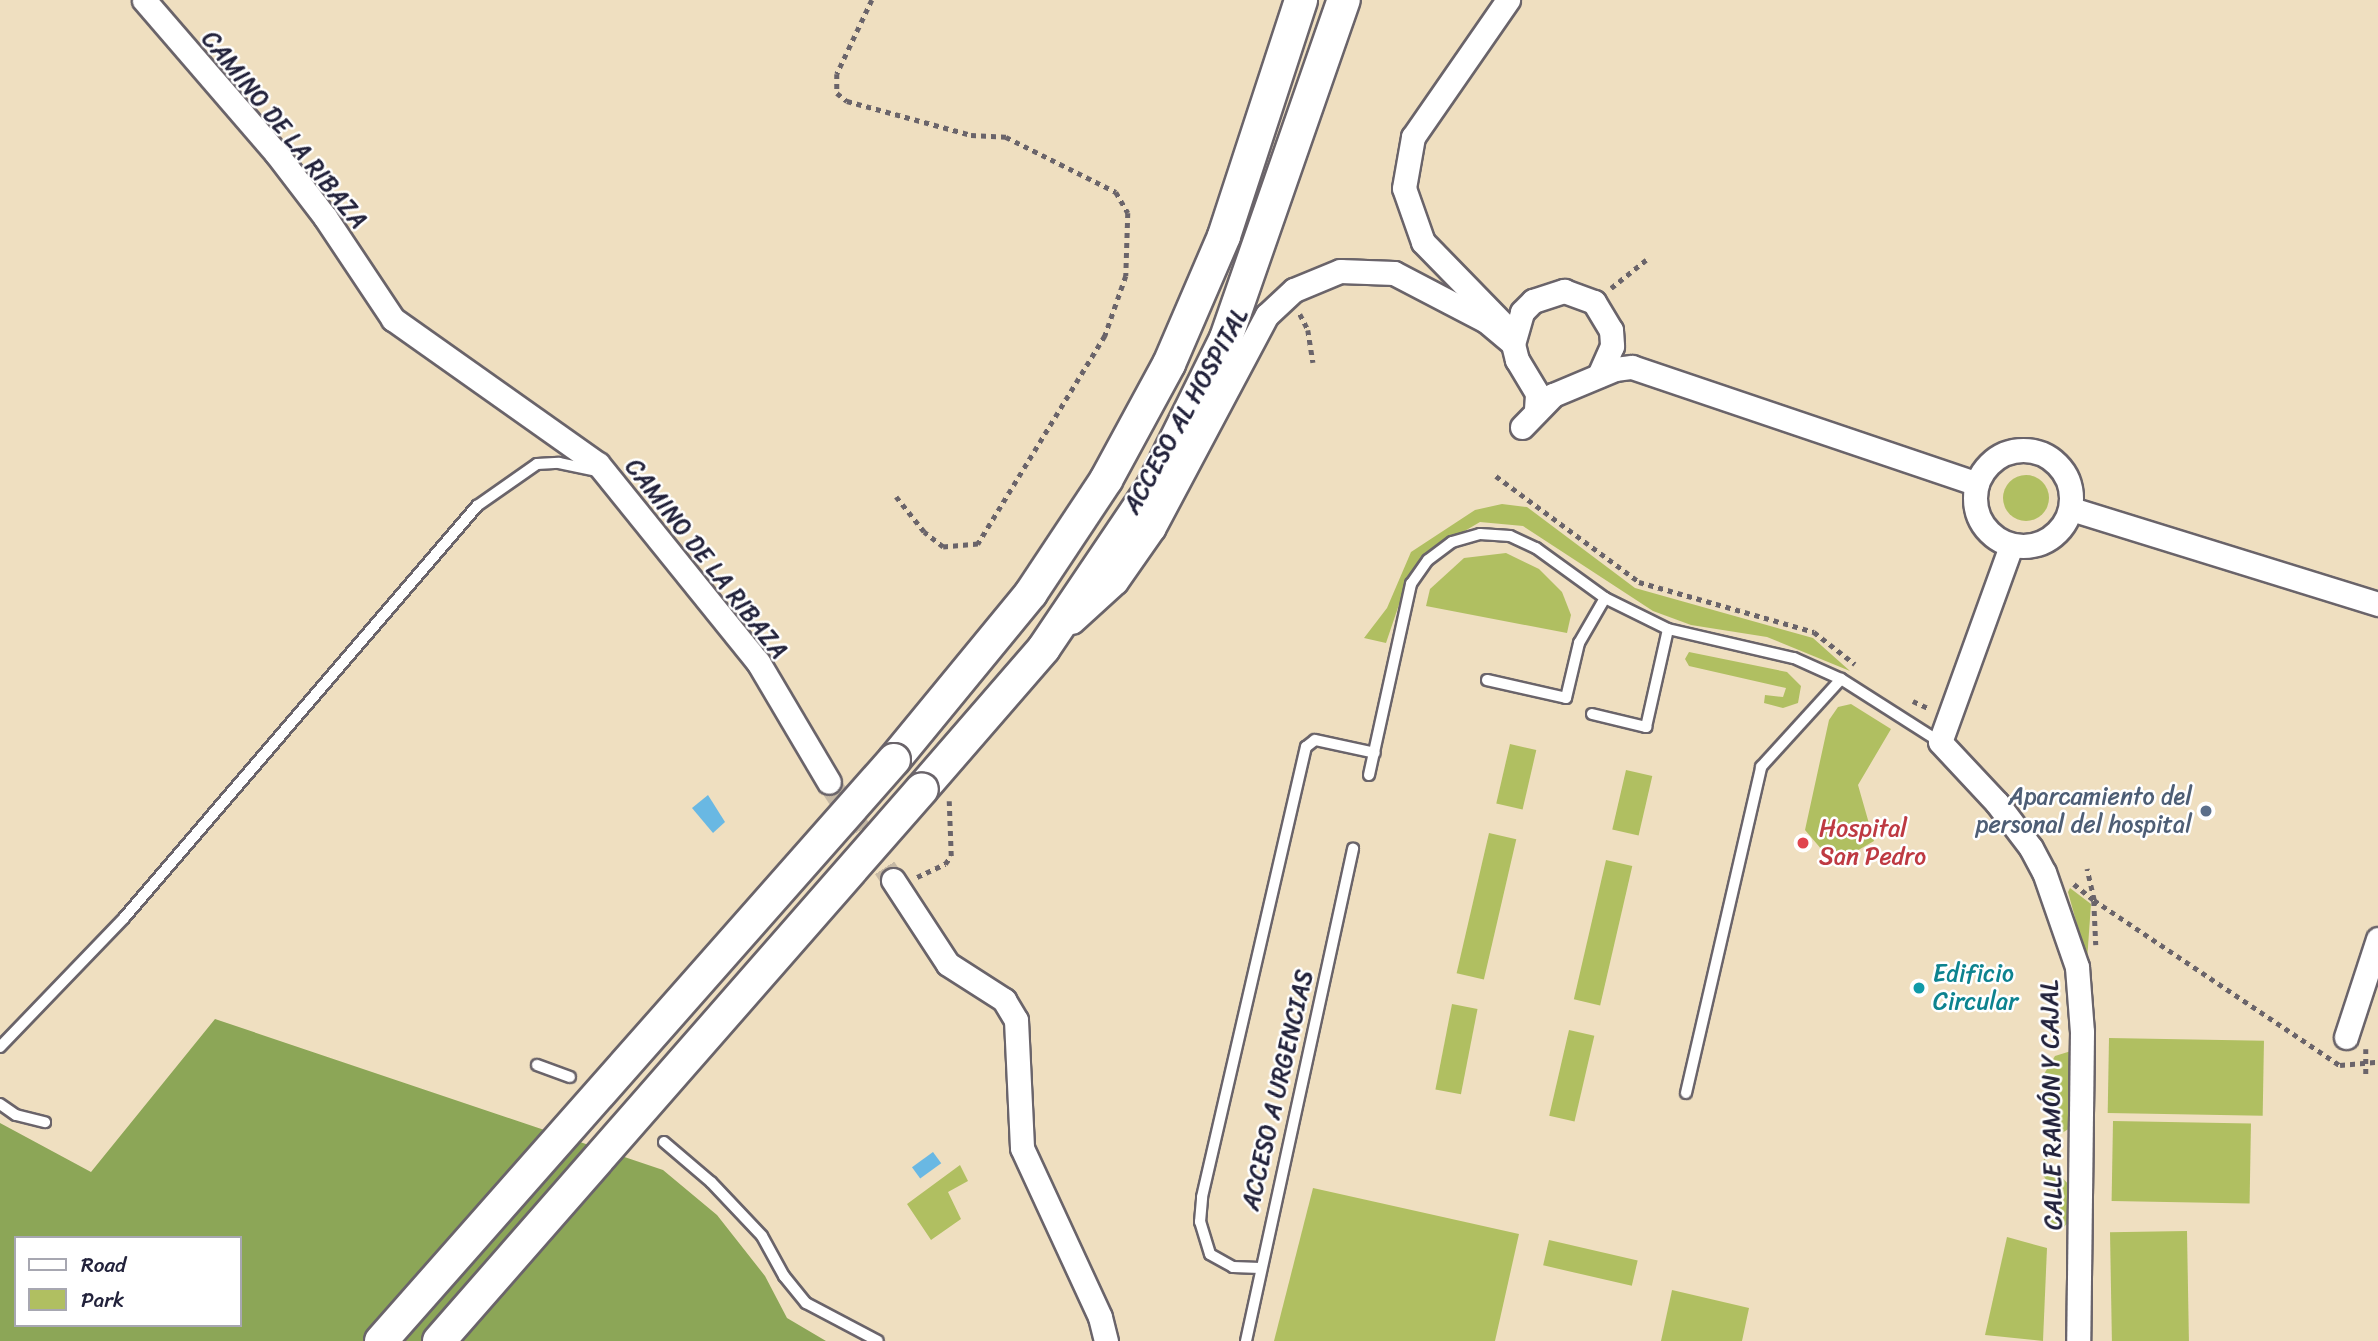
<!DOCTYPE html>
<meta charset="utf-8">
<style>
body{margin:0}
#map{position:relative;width:2378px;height:1341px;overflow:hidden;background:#efdfc0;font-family:Sriracha,sans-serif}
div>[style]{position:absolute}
.green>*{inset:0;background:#b0bf61;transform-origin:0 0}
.round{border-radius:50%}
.forest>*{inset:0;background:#8ca657}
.water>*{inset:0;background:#69b8e3;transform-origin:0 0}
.minor-tunnel>*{height:23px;margin-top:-11.5px;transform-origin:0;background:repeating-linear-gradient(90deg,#c6b9a5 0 23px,transparent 0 34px)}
.path>*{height:4.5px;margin-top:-2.25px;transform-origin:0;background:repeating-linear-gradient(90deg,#6a646a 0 5px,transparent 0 10px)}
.roads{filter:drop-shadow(2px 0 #6a646a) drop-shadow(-2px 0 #6a646a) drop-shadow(0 2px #6a646a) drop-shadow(0 -2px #6a646a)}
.service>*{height:10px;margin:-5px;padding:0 5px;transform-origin:5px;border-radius:5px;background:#fff}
.minor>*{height:23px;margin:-11.5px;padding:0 11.5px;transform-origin:11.5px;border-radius:11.5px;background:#fff}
.minor>.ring{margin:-11.5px;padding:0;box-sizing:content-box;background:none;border:23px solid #fff;border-radius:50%}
.secondary>*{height:32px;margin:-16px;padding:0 16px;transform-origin:16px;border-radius:16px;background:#fff}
.bridges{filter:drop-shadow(2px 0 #6a646a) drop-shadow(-2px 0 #6a646a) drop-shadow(0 2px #6a646a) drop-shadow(0 -2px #6a646a)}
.secondary-bridge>*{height:32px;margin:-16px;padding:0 16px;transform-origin:16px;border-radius:16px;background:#fff}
.dots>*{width:19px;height:19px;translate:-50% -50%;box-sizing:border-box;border:4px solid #fff;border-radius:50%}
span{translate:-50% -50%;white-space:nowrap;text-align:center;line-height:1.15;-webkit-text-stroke:5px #fff;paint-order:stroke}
.street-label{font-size:24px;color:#22223b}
.service-label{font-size:24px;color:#4e5e75}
.right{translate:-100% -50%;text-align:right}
.health-label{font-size:24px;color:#be3a42}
.left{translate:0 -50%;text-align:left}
.culture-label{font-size:24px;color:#0d838f}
.legend{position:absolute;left:14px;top:1236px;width:228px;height:91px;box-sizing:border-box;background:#fff;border:2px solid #a7a7b1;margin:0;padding:9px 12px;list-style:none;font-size:21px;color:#22223b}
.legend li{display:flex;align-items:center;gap:14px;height:35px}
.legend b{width:35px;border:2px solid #a7a7b1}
</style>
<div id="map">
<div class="green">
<div class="round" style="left:2003px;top:475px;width:46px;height:46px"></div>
<div style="clip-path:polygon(1502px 504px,1527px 507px,1635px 588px,1813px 638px,1850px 671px,1767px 637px,1691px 625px,1653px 611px,1523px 526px,1480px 522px,1434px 549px,1409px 575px,1386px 643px,1364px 638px,1387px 608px,1411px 552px,1475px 510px)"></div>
<div style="clip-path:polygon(1506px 553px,1539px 569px,1562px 592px,1571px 615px,1567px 633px,1426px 606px,1430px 589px,1464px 558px)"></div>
<div style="clip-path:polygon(1689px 652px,1787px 672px,1801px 686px,1798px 703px,1783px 708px,1764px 703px,1765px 695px,1783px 697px,1786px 688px,1689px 666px,1685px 659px)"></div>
<div style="clip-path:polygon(1851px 704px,1891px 729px,1858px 785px,1874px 841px,1834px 864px,1805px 830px,1829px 720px,1838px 707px)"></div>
<div style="left:1510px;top:744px;width:27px;height:61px;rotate:13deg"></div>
<div style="left:1626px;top:770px;width:27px;height:61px;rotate:13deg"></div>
<div style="left:1489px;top:833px;width:28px;height:144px;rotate:13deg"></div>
<div style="left:1606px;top:860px;width:27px;height:143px;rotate:13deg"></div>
<div style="clip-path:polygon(2070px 888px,2091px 904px,2087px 961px,2068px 892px)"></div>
<div style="left:1452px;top:1004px;width:26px;height:87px;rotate:11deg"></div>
<div style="left:1569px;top:1030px;width:26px;height:88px;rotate:13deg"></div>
<div style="left:2109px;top:1038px;width:155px;height:75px;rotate:1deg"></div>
<div style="clip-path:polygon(2071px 1051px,2070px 1128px,2062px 1133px,2047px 1110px,2044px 1074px,2055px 1056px)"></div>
<div style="left:2113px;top:1121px;width:138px;height:80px;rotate:1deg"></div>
<div style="clip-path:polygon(2044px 1158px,2070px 1186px,2068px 1223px,2059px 1231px,2047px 1225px,2059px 1209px,2059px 1197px,2042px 1174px)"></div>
<div style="clip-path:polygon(960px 1165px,968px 1181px,948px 1192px,961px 1219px,931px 1240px,907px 1204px)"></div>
<div style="clip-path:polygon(1313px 1188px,1519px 1234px,1495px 1341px,1274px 1341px)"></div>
<div style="left:2187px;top:1231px;width:110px;height:77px;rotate:89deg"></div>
<div style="clip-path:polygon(2007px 1237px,2047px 1248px,2043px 1341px,1985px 1335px)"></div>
<div style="left:1549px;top:1240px;width:91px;height:26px;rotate:13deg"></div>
<div style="clip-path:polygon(1672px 1290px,1749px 1308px,1742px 1341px,1661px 1341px)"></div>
</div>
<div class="forest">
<div style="clip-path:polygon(evenodd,215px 1019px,663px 1170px,717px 1215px,765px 1276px,787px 1318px,826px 1341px,0 1341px,0 1123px,91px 1172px,215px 1019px,16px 1238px,240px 1238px,240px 1325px,16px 1325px,16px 1238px)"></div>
</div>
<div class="water">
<div style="clip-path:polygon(708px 795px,725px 822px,713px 833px,692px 808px)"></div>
<div style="left:933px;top:1152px;width:14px;height:26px;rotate:54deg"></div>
</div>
<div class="minor-tunnel">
<div style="left:829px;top:782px;width:117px;rotate:56.9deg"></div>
</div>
<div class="path">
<div style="left:872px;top:0;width:82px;rotate:115.3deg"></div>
<div style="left:837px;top:74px;width:19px;rotate:90deg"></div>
<div style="left:837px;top:93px;width:13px;rotate:39deg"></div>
<div style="left:847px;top:101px;width:129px;rotate:15.3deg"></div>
<div style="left:971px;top:135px;width:35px;rotate:3deg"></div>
<div style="left:1006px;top:137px;width:123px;rotate:26.6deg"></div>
<div style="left:1116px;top:192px;width:24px;rotate:60deg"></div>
<div style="left:1128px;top:213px;width:63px;rotate:91.8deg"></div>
<div style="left:1126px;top:276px;width:64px;rotate:109.3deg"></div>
<div style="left:1105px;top:336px;width:244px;rotate:121.4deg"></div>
<div style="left:978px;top:544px;width:35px;rotate:175deg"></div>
<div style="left:943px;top:547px;width:24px;rotate:-142deg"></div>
<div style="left:924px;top:532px;width:45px;rotate:-128.7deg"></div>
<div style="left:1611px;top:288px;width:45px;rotate:-38.7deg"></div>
<div style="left:1300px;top:314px;width:18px;rotate:63deg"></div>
<div style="left:1308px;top:330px;width:33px;rotate:81deg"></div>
<div style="left:1496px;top:476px;width:178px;rotate:36.5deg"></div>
<div style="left:1639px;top:582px;width:182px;rotate:15.9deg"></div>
<div style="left:1814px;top:632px;width:52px;rotate:38deg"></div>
<div style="left:1913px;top:701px;width:19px;rotate:25deg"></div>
<div style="left:917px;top:877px;width:31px;rotate:-25deg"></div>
<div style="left:945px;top:864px;width:10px;rotate:-53deg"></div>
<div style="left:951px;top:856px;width:55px;rotate:-92.1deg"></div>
<div style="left:2074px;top:884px;width:26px;rotate:39deg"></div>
<div style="left:2094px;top:900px;width:32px;rotate:-103deg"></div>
<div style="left:2094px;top:900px;width:296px;rotate:33.9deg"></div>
<div style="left:2340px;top:1065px;width:38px;rotate:-5deg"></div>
<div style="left:2094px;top:901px;width:44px;rotate:87.4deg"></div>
<div style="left:2366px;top:1049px;width:28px;rotate:90deg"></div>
</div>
<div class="roads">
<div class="service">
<div style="left:1487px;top:680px;width:81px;rotate:12.8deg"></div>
<div style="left:1566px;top:698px;width:57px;rotate:-76.7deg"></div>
<div style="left:1579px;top:643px;width:52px;rotate:-60deg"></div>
<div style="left:1592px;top:714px;width:56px;rotate:13.5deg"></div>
<div style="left:1646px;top:727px;width:100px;rotate:-77.3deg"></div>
<div style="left:1369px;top:775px;width:196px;rotate:-77.6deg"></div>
<div style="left:1411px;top:584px;width:29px;rotate:-55deg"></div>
<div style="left:1428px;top:560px;width:30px;rotate:-37deg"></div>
<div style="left:1452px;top:542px;width:29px;rotate:-16deg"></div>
<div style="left:1480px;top:534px;width:30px;rotate:4deg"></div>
<div style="left:1510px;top:536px;width:29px;rotate:25deg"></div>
<div style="left:1536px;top:548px;width:85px;rotate:35.9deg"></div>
<div style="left:1605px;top:598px;width:70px;rotate:26.2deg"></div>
<div style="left:1668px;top:629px;width:129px;rotate:13deg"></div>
<div style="left:1794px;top:658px;width:51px;rotate:24.1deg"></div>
<div style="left:1841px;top:679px;width:117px;rotate:32.5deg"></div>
<div style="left:0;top:1047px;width:179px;rotate:-46.1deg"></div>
<div style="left:124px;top:918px;width:543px;rotate:-49.41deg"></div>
<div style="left:477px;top:506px;width:73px;rotate:-35deg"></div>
<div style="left:537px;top:464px;width:22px;rotate:-3deg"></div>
<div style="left:559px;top:463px;width:38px;rotate:12deg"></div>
<div style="left:537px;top:1065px;width:35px;rotate:20deg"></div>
<div style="left:1686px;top:1093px;width:335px;rotate:-77deg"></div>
<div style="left:1761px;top:767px;width:119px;rotate:-47.7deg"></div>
<div style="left:0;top:1104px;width:19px;rotate:35deg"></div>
<div style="left:16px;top:1115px;width:30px;rotate:14deg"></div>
<div style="left:664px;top:1142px;width:62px;rotate:40.4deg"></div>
<div style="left:711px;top:1182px;width:74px;rotate:46.6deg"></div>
<div style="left:762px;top:1236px;width:46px;rotate:61.2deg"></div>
<div style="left:784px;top:1276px;width:35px;rotate:51deg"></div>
<div style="left:806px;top:1303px;width:81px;rotate:27.8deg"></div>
<div style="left:1260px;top:1268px;width:27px;rotate:-178deg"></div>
<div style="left:1233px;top:1267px;width:26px;rotate:-151deg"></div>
<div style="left:1210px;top:1254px;width:34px;rotate:-107deg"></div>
<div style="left:1200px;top:1222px;width:25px;rotate:-85deg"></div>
<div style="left:1202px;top:1197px;width:462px;rotate:-77deg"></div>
<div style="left:1306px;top:747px;width:11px;rotate:-38deg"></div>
<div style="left:1315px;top:740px;width:61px;rotate:12.2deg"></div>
<div style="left:1246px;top:1341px;width:504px;rotate:-77.73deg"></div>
</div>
<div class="minor">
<div style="left:144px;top:0;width:202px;rotate:49.2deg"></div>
<div style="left:276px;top:153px;width:81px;rotate:52.6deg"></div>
<div style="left:325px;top:217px;width:123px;rotate:56.3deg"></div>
<div style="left:393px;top:319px;width:251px;rotate:35.3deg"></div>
<div style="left:598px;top:464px;width:255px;rotate:51.1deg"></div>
<div style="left:758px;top:662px;width:139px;rotate:59.4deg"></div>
<div style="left:1502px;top:323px;width:113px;rotate:-134.3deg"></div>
<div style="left:1423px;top:242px;width:57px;rotate:-109.4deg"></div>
<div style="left:1404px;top:188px;width:52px;rotate:-80deg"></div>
<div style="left:1413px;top:137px;width:167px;rotate:-55.3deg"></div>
<div style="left:1536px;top:409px;width:16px;rotate:-86deg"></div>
<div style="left:1537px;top:393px;width:39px;rotate:-121deg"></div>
<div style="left:1517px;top:360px;width:16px;rotate:-104deg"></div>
<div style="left:1513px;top:344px;width:33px;rotate:-74deg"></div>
<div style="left:1522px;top:312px;width:16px;rotate:-45deg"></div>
<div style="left:1533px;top:301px;width:33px;rotate:-18deg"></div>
<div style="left:1564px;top:291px;width:32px;rotate:20deg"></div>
<div style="left:1594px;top:302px;width:33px;rotate:59deg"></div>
<div style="left:1611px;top:330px;width:16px;rotate:86deg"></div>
<div style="left:1612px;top:346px;width:32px;rotate:114deg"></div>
<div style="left:1522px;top:427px;width:45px;rotate:-45.9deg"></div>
<div style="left:1553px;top:395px;width:67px;rotate:-22.8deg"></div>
<div style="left:1615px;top:369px;width:17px;rotate:-7deg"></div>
<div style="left:1632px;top:367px;width:364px;rotate:18.7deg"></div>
<div class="ring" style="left:1975px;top:450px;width:73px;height:73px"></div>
<div style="left:2071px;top:509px;width:321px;rotate:17.2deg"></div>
<div style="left:2011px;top:546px;width:208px;rotate:109.9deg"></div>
<div style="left:1940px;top:742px;width:83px;rotate:46.9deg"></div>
<div style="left:1997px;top:803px;width:56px;rotate:52.9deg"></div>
<div style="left:2031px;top:848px;width:27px;rotate:62deg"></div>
<div style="left:2044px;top:872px;width:101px;rotate:70.8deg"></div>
<div style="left:2077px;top:967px;width:65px;rotate:85.6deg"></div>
<div style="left:2082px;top:1032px;width:309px;rotate:90.7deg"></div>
<div style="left:1072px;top:622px;width:59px;rotate:-42.3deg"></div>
<div style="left:1116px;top:582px;width:65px;rotate:-55.1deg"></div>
<div style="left:1153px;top:529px;width:242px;rotate:-62deg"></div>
<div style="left:1267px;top:315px;width:37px;rotate:-43deg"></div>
<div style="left:1294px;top:290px;width:50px;rotate:-22.4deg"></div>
<div style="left:1340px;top:271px;width:54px;rotate:2.1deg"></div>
<div style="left:1394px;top:273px;width:104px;rotate:27.6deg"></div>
<div style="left:1486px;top:321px;width:35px;rotate:40deg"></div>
<div style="left:893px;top:880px;width:100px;rotate:56.8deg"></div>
<div style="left:948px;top:964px;width:67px;rotate:32.7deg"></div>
<div style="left:1004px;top:1000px;width:23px;rotate:59deg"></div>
<div style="left:1016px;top:1020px;width:128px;rotate:87.3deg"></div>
<div style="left:1022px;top:1148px;width:186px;rotate:65.2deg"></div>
<div style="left:1100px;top:1317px;width:25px;rotate:76deg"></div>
<div style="left:2346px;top:1037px;width:103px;rotate:-71.9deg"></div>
</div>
<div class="secondary">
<div style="left:894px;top:760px;width:216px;rotate:-50.6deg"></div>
<div style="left:1031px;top:593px;width:136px;rotate:-56.4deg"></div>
<div style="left:1106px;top:480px;width:132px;rotate:-61.5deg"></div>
<div style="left:1169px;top:364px;width:139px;rotate:-66.7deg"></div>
<div style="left:1224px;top:236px;width:248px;rotate:-71.9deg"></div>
<div style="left:922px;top:789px;width:186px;rotate:-49.1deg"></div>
<div style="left:1044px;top:648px;width:193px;rotate:-56deg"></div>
<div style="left:1152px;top:488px;width:167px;rotate:-63.7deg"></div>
<div style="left:1226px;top:338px;width:358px;rotate:-70.8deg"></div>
</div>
</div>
<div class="bridges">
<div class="secondary-bridge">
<div style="left:381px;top:1341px;width:775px;rotate:-48.56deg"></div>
<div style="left:439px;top:1341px;width:733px;rotate:-48.81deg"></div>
</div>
</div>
<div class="dots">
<div style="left:2206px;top:811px;background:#5c6f8a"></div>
<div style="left:1803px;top:843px;background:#e0444e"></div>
<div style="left:1919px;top:988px;background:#0f9aa8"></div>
</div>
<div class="street-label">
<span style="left:284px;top:130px;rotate:51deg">CAMINO DE LA RIBAZA</span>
<span style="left:1186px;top:411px;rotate:-61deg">ACCESO AL HOSPITAL</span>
<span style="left:706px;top:559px;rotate:52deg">CAMINO DE LA RIBAZA</span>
<span style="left:1278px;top:1090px;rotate:-77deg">ACCESO A URGENCIAS</span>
<span style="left:2052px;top:1105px;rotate:-91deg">CALLE RAMÓN Y CAJAL</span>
</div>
<div class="service-label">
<span class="right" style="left:2192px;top:811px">Aparcamiento del<br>personal del hospital</span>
</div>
<div class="health-label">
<span class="left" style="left:1819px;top:843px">Hospital<br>San Pedro</span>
</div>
<div class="culture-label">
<span class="left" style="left:1933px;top:988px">Edificio<br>Circular</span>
</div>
<ul class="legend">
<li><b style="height:9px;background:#fff"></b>Road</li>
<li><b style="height:19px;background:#b0bf61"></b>Park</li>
</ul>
</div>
